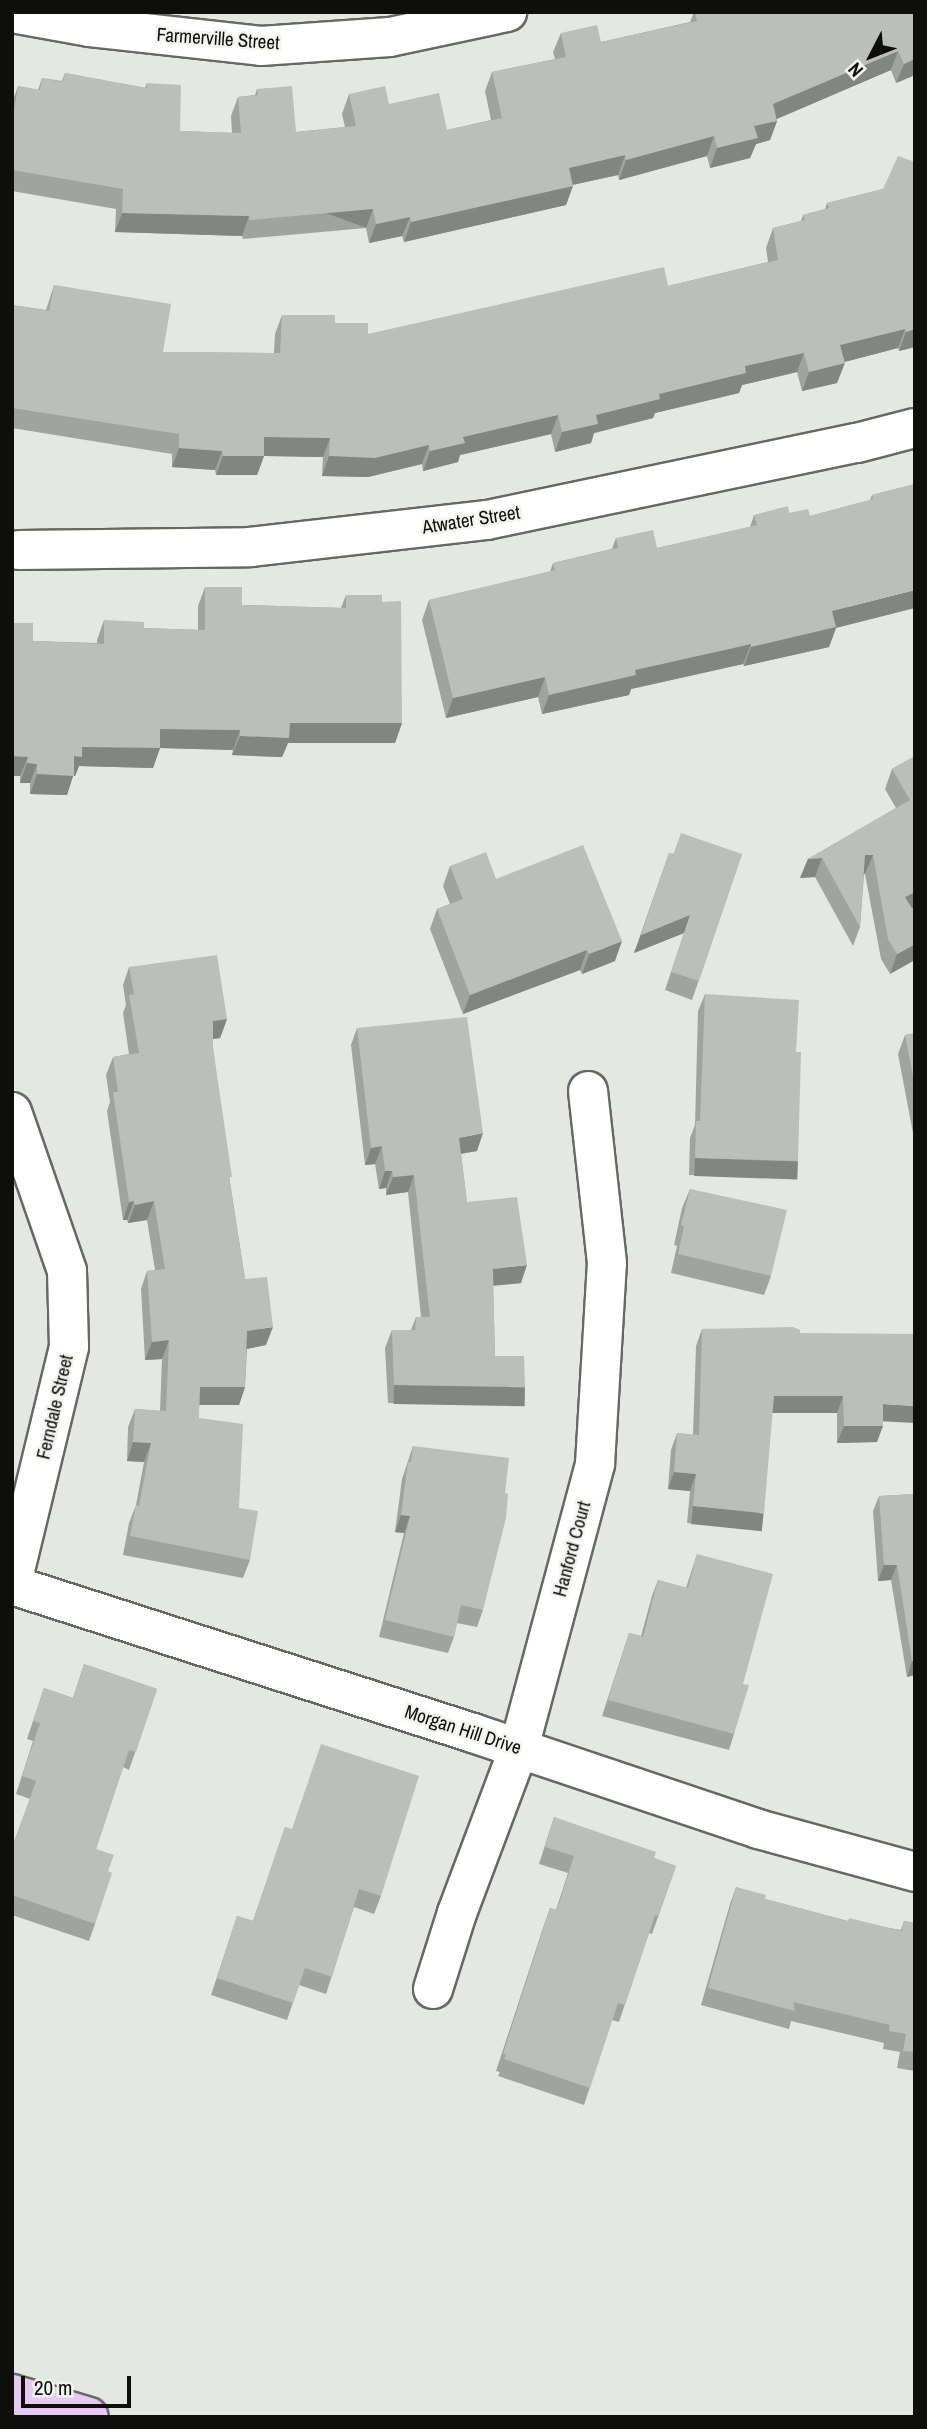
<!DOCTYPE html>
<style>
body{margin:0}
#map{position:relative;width:927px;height:2429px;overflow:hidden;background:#e4e7e2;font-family:"Archivo Narrow",sans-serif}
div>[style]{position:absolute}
.roads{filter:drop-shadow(2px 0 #666864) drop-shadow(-2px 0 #666864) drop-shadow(0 2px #666864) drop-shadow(0 -2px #666864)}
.street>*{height:38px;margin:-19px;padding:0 19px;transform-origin:19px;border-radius:19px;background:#fff}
.primary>*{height:38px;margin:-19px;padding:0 19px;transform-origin:19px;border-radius:19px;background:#e7caf4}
.wall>*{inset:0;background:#a1a39f}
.shaded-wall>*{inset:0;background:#838582;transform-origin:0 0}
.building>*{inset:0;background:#bbbeb9}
span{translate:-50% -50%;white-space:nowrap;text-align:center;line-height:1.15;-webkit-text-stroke:5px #f1f4ef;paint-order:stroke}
.street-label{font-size:19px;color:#0e0e0d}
.frame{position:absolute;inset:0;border:14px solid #0e0e0d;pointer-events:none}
.north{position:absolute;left:836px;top:21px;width:70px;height:70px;-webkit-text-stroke:5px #f1f4ef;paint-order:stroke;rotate:228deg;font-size:19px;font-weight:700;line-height:28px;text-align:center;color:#0e0e0d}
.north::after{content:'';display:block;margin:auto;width:24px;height:32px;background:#0e0e0d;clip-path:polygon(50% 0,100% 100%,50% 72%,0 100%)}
.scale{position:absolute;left:21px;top:2376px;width:110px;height:32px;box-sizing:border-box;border:4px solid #0e0e0d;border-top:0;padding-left:9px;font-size:21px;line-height:24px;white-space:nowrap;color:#0e0e0d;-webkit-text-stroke:5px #f1f4ef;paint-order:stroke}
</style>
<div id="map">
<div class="roads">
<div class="street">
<div style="left:12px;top:13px;width:79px;rotate:10.2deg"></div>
<div style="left:90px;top:27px;width:172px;rotate:6.3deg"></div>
<div style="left:261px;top:46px;width:129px;rotate:-4deg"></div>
<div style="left:390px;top:37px;width:120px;rotate:-12.1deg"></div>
<div style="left:19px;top:550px;width:231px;rotate:-0.7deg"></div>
<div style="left:250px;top:547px;width:239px;rotate:-6.5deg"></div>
<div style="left:487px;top:520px;width:378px;rotate:-11.8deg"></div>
<div style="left:857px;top:443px;width:60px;rotate:-14.5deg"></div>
<div style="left:12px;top:1112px;width:168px;rotate:70.9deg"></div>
<div style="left:67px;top:1271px;width:76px;rotate:88.5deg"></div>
<div style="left:69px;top:1347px;width:242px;rotate:103.6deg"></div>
<div style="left:12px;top:1585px;width:484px;rotate:17.8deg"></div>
<div style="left:473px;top:1733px;width:301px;rotate:18.6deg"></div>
<div style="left:758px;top:1829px;width:163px;rotate:15.3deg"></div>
<div style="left:433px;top:1989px;width:80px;rotate:-72.5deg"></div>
<div style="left:457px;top:1913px;width:176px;rotate:-69.4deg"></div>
<div style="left:519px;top:1748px;width:294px;rotate:-75deg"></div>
<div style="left:595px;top:1464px;width:201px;rotate:-86.6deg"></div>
<div style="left:607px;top:1263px;width:173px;rotate:-96.3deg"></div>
</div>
<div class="primary">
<div style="left:12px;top:2394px;width:80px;rotate:16.6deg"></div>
</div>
</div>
<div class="wall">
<div style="clip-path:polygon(694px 12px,915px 12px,915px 75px,896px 83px,891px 70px,777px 119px,777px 121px,770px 140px,756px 144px,750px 158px,710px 168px,707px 156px,619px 180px,618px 175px,573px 185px,566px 205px,404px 242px,402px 236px,369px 243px,366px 228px,243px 239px,242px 236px,115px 232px,116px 209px,12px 191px,12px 103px,18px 86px,38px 90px,42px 78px,62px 81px,65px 73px,145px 88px,147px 83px,180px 131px,232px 133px,231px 116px,238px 97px,255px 95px,257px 89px,296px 132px,345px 127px,342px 114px,349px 94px,389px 104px,447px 130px,491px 120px,485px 91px,492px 72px,555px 59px,553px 52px,561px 33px,601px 42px,690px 22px)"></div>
<div style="clip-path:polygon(883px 189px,915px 347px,899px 351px,898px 348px,844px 362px,837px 383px,802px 391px,797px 372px,742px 385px,739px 393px,655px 413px,653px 418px,594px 433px,591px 443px,555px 452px,551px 434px,460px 455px,458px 462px,423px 471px,422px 464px,368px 477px,322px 476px,323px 457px,264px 456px,257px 475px,216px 475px,215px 470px,172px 467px,172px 454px,12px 428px,12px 305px,46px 310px,54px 285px,163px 352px,274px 353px,275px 334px,282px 315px,335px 323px,368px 334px,668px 286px,768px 262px,766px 248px,773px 228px,801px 221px,803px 215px,825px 209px,827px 203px)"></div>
<div style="clip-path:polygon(915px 484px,836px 628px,829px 647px,744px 666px,743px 664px,631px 689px,629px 695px,542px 714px,538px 697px,446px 718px,422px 620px,429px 600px,550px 572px,553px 563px,612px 549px,616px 538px,657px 548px,750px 527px,754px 515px,789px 513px,810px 516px,870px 500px,872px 495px)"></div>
<div style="clip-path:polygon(205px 587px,242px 605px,341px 608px,346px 595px,382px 602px,402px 723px,395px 743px,288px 743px,282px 757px,232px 755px,233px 750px,160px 748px,153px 768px,79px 766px,75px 776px,73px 776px,67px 795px,30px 794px,30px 783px,20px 783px,20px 776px,12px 776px,12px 623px,33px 641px,97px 643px,97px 640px,104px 620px,144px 628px,198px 630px,198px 606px)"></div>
<div style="clip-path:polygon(915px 756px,915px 907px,912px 909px,915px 913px,890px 974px,881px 959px,865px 874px,864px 874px,860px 927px,853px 946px,815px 877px,800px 878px,808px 859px,896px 808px,885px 789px,892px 769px)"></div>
<div style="clip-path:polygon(669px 853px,673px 854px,742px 854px,692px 1000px,665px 990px,684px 933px,634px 953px)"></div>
<div style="clip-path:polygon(450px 866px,496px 879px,615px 961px,582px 974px,580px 970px,463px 1014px,430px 929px,437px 909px,450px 904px,443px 886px)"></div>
<div style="clip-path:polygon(129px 967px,227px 1019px,220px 1038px,213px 1039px,213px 1048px,230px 1182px,245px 1279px,266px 1345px,247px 1349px,245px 1387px,239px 1405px,199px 1405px,199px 1418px,239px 1508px,250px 1560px,243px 1578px,123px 1555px,129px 1523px,136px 1505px,144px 1462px,127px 1461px,128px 1427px,135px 1409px,160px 1411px,162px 1359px,145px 1360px,141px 1289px,147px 1271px,155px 1270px,147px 1220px,128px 1223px,127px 1220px,123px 1220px,107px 1111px,110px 1102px,106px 1075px,113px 1057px,129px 1054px,123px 1013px,126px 1005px,123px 985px)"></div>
<div style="clip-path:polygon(705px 994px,798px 1161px,792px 1178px,689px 1175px,690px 1138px,695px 1125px,698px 1011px)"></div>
<div style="clip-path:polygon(357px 1028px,477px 1151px,461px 1154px,467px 1202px,521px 1283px,493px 1286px,495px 1356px,519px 1405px,388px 1403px,385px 1348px,392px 1330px,411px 1330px,416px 1317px,421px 1317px,408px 1192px,386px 1195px,386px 1188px,379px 1189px,375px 1164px,365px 1165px,351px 1045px)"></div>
<div style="clip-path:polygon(915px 1033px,915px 1144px,898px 1054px,905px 1035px)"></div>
<div style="clip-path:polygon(690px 1189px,771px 1276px,764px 1295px,671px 1273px,677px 1246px,674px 1245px,682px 1208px)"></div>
<div style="clip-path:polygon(702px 1329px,800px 1333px,883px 1421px,877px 1442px,837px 1443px,837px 1413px,772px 1413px,757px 1530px,687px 1523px,690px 1491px,668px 1489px,671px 1450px,677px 1433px,693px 1435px,696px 1346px)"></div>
<div style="clip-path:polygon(413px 1446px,483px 1610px,477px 1627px,457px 1623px,454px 1637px,448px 1653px,379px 1637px,404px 1533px,395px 1532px,402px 1479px)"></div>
<div style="clip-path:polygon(915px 1494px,915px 1675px,907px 1677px,891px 1580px,878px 1581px,873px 1511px,879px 1496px)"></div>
<div style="clip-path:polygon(697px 1554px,743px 1684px,734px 1734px,729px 1750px,602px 1716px,629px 1633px,641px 1636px,652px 1596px,658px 1580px,686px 1588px)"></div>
<div style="clip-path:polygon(84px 1664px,157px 1689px,129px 1770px,123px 1767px,96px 1849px,108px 1871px,95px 1924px,89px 1941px,12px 1915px,12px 1847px,30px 1799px,16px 1794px,33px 1741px,27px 1739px,44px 1688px,73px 1698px)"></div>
<div style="clip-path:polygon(554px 1817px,654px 1858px,676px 1866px,652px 1934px,649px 1933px,619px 2022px,612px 2020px,584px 2105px,498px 2076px,500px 2072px,496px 2071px,544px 1925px,550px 1908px,556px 1910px,568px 1873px,539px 1864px)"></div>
<div style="clip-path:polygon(285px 1827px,381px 1896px,374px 1914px,354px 1907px,326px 1994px,299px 1985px,287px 2020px,211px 1995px,237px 1916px,253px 1921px)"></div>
<div style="clip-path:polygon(736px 1887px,765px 1899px,848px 1921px,901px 1930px,904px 1921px,915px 1923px,915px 2071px,897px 2068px,900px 2052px,883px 2049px,884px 2043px,791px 2021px,789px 2029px,701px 2005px,730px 1904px)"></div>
</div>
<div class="shaded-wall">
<div style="clip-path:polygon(898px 51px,891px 70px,767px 123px,777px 121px,770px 140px,756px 144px,750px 158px,710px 168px,717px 148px,754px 126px,773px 104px)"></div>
<div style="clip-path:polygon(915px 59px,915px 75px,896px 83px,904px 64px)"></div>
<div style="clip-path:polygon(714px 136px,707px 156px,619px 180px,626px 160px)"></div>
<div style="clip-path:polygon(625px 155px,618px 175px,562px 187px,569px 168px)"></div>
<div style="clip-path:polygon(573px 186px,566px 205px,404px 242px,411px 222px)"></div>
<div style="left:373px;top:209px;width:20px;height:123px;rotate:110deg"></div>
<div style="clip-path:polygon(122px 213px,249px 216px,242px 236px,115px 232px)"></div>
<div style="clip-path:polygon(410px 217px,402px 236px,369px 243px,376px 224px)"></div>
<div style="clip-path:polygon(905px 329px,898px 348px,833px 365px,840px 345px)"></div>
<div style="clip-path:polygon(915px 329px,915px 347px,899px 351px,906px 332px)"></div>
<div style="clip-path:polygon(804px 353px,797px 372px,742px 385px,739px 393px,655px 413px,653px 418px,594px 433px,591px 443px,555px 452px,562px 432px,596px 415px,745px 366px)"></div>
<div style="clip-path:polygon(845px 363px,837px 383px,802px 391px,809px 372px)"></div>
<div style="clip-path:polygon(558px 415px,551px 434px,460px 455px,458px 462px,423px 471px,430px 451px,463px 437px)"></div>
<div style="clip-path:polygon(264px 437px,330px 438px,323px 457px,264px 456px,257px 475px,216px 475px,223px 456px)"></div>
<div style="clip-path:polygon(429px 445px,422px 464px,368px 477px,322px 476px,329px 456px)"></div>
<div style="clip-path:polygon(179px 448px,222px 451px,215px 470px,172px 467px)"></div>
<div style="clip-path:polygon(915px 590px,915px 608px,836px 628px,829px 647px,744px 666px,751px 647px,832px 611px)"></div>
<div style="clip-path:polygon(751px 644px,743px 664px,631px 689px,629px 695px,542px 714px,549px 695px,635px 670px)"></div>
<div style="clip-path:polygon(545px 677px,538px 697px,446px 718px,453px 698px)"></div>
<div style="clip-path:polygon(290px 723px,402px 723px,395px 743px,288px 743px,282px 757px,232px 755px,240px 736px)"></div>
<div style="clip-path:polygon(160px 729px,240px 730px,233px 750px,160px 748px,153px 768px,79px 766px,75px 776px,73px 776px,67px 795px,30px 794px,37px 774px,74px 756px,82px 747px)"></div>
<div style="clip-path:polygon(12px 756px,28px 757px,20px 776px,12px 776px)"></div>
<div style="clip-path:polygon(27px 763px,37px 764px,30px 783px,20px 783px)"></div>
<div style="clip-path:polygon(865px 855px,873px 855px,865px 874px,858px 875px)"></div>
<div style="clip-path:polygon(822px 858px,815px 877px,800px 878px,808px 859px)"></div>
<div style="clip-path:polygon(915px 892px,915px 907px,898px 917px,905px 897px)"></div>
<div style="clip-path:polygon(690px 915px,684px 933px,634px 953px,641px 935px)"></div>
<div style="clip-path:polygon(622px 941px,615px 961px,582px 974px,589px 954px)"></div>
<div style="clip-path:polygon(915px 944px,915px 960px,890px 974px,897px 954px)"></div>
<div style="clip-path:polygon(587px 950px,580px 970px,463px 1014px,470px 995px)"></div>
<div style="clip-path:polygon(227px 1019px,220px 1038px,206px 1040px,213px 1021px)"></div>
<div style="clip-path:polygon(483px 1133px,477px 1151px,453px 1155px,459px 1138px)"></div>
<div style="clip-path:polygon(382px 1146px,375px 1164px,365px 1165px,371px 1148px)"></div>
<div style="left:695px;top:1158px;width:103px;height:18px;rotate:2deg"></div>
<div style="clip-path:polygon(385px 1171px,392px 1171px,386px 1188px,379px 1189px)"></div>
<div style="clip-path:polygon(414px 1175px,408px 1192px,386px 1195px,393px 1177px)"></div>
<div style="clip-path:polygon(134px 1201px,127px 1220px,123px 1220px,129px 1202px)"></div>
<div style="clip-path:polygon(154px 1201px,147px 1220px,128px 1223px,135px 1205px)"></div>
<div style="clip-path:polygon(527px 1265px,521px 1283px,487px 1286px,493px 1269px)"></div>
<div style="clip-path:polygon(273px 1327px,266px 1345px,241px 1350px,247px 1331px)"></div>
<div style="clip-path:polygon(169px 1340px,162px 1359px,145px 1360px,152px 1342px)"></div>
<div style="left:394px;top:1385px;width:131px;height:19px;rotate:1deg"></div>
<div style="clip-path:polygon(200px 1387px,245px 1387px,239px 1405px,194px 1405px)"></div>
<div style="clip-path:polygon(774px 1396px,843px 1396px,837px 1413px,767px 1413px)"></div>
<div style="clip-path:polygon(883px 1404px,915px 1406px,915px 1423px,877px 1421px)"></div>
<div style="clip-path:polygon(844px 1426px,883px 1426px,877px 1442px,837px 1443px)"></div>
<div style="clip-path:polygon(133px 1442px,151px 1443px,144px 1462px,127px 1461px)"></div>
<div style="clip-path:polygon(674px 1472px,696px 1474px,690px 1491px,668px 1489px)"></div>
<div style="left:693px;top:1506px;width:71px;height:18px;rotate:6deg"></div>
<div style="clip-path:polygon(401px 1515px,410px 1516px,404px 1533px,395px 1532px)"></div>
<div style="clip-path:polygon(884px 1565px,897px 1565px,891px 1580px,878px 1581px)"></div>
<div style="clip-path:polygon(912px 1661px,915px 1661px,915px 1675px,907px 1677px)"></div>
</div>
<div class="building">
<div style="clip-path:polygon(695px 12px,915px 12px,915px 59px,904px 64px,898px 51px,773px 104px,777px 121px,754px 126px,758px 138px,717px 148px,714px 136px,626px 160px,625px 155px,569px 168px,573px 186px,411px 222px,410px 217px,376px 224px,373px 209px,250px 220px,249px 216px,122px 213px,123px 189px,12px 170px,12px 123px,18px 86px,40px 90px,42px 78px,63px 82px,65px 73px,147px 88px,147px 83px,181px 85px,180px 131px,241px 133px,238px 97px,258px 95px,257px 89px,292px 86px,296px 132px,356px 126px,349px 94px,385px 86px,389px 104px,439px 93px,447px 130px,502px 118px,492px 72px,566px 57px,561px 33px,597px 25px,601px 42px,697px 21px)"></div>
<div style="clip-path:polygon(898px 156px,915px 162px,915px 329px,906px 332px,905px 329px,840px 345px,845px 363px,809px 372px,804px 353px,745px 366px,746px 373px,659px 394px,660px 399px,596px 415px,598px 424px,562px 432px,558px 415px,463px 437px,465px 443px,430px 451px,429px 445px,375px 458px,329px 456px,330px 438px,264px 437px,264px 456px,223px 456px,222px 451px,179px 448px,179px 434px,12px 408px,12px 305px,49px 311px,54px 285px,171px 304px,163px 352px,280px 353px,282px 315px,335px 315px,335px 323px,368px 323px,368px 334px,664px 267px,668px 286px,778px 260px,773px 228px,805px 220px,803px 215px,829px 208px,827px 203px,883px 189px)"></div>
<div style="clip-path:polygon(915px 484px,915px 590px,832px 611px,836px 627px,751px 647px,751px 644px,635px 670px,636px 675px,549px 695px,545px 677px,453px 698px,429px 600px,555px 570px,553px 563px,618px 548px,616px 538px,653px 530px,657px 548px,757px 525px,754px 515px,788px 506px,789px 513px,808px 509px,810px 516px,873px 499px,872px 495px)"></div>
<div style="clip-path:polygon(205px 587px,242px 587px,242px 605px,346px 608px,346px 595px,382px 595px,382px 602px,401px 601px,402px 723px,290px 723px,289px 738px,240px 736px,240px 730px,160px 729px,160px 748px,82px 747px,82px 757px,74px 756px,74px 776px,37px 774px,37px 764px,27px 763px,28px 757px,12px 756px,12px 623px,33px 623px,33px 641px,104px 644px,104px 620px,144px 622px,144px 628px,205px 630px)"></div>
<div style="clip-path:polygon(915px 756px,915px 892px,905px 897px,915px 913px,915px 944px,897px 954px,888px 939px,873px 855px,865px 855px,860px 927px,822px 858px,808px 859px,910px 800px,892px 769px)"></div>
<div style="clip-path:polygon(681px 833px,742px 854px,699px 981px,671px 972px,690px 915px,641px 935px,669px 853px,673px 855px)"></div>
<div style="clip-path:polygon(583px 845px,622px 941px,589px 954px,587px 950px,470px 995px,437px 909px,463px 899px,450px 866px,486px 852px,496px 879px)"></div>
<div style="clip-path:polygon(217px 955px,227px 1019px,213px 1021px,213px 1048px,232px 1177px,229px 1177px,245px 1279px,267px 1277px,273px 1327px,247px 1331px,245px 1387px,200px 1387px,199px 1418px,243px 1424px,239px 1508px,258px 1511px,250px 1560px,130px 1536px,136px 1505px,139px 1506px,151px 1443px,133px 1442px,135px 1409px,166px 1411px,169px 1340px,152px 1342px,147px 1271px,165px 1269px,154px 1201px,135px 1205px,134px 1201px,129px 1202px,113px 1092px,118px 1092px,113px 1057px,139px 1053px,129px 995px,134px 994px,129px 967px)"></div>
<div style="clip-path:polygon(705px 994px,799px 1000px,796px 1052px,801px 1052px,798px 1161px,695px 1158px,696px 1121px,700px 1121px)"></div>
<div style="clip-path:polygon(467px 1017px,483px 1133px,459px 1138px,467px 1202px,517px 1197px,527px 1265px,493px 1269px,495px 1356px,524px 1356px,525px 1387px,394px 1385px,392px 1330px,415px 1330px,416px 1317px,430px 1317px,414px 1175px,393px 1177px,392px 1171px,385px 1171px,382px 1146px,371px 1148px,357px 1028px)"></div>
<div style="clip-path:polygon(915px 1033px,915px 1086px,905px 1035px)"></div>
<div style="clip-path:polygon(690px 1189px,787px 1210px,771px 1276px,678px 1254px,684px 1226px,681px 1225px)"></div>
<div style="clip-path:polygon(793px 1327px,800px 1330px,800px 1333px,915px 1334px,915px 1406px,883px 1404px,883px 1426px,844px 1426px,843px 1396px,774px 1396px,764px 1513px,693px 1506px,696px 1474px,674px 1472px,677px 1433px,699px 1435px,702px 1329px)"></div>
<div style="clip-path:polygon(413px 1446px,509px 1458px,505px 1493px,508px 1494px,506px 1518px,483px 1610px,461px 1605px,454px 1637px,385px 1620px,410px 1516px,401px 1515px,408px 1462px,411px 1462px)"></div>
<div style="clip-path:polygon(915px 1494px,915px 1661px,912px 1661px,897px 1565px,884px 1565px,879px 1496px)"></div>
<div style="clip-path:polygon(697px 1554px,773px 1574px,743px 1684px,749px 1685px,734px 1734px,608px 1700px,629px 1633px,643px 1637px,658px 1580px,688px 1588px)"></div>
<div style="clip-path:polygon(84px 1664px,157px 1689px,136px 1752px,129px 1750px,96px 1849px,114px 1855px,108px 1871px,112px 1873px,95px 1924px,12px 1895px,12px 1848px,36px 1781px,22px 1776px,40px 1723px,33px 1721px,44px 1688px,73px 1698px)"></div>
<div style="clip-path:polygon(321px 1744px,419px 1776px,381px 1896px,359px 1889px,332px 1977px,305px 1968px,293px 2003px,217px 1978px,237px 1916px,253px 1921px,285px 1827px,292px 1829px)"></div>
<div style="clip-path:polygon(554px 1817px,656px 1852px,654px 1858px,676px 1866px,658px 1916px,655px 1915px,625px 2005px,618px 2003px,590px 2088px,504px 2059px,506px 2055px,503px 2054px,550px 1908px,557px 1910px,574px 1856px,545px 1847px)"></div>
<div style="clip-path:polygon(736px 1887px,766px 1895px,765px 1899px,848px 1921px,849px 1918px,902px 1931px,904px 1921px,915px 1923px,915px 2052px,903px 2051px,906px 2034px,889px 2031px,890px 2025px,793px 2002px,795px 2011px,708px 1988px)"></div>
</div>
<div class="street-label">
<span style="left:218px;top:39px;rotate:4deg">Farmerville Street</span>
<span style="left:471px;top:520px;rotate:-9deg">Atwater Street</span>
<span style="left:55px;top:1407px;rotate:-77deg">Ferndale Street</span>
<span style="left:572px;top:1549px;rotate:-75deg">Hanford Court</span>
<span style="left:463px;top:1730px;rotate:18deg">Morgan Hill Drive</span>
</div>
<div class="frame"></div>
<div class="north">N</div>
<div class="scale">20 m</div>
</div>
